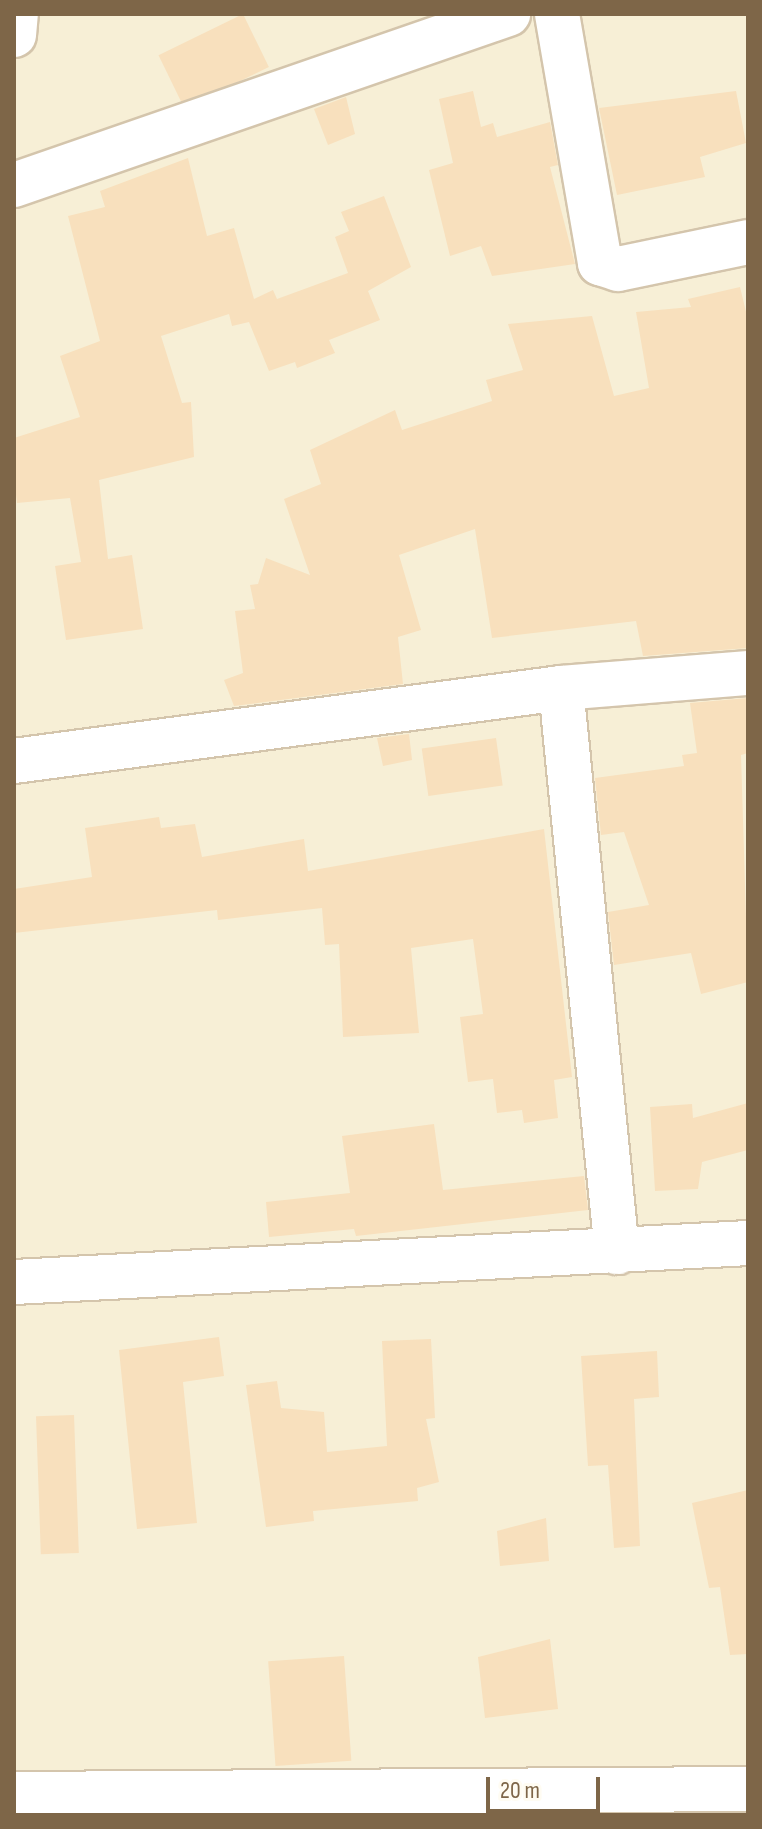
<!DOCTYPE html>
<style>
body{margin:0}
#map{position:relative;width:762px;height:1829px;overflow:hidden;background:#fffbe9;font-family:"Sofia Sans Condensed",sans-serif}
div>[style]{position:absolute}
.residential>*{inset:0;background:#f7efd6;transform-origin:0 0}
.building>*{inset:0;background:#f8e0bd;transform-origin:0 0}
.roads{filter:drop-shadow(2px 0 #d4c5ac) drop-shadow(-2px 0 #d4c5ac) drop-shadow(0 2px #d4c5ac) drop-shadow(0 -2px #d4c5ac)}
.street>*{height:44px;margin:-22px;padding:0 22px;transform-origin:22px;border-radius:22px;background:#fff}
.secondary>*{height:44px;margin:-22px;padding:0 22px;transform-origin:22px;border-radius:22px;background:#fff}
span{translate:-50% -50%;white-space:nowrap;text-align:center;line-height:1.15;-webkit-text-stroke:6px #fffcf2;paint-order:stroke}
.frame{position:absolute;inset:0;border:16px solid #7e6648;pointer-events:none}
.scale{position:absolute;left:486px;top:1777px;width:114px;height:36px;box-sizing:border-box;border:4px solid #7e6648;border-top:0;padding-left:10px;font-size:24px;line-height:28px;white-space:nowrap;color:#7e6648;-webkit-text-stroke:6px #fffcf2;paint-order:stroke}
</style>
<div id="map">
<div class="residential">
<div style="left:14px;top:14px;width:734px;height:1801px"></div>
</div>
<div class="building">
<div style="left:243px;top:14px;width:59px;height:94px;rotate:64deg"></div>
<div style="clip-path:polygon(473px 91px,481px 127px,493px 123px,497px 137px,550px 122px,558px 165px,550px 167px,575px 264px,492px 276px,481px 246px,450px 256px,429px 170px,453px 163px,439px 99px)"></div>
<div style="clip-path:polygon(736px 91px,746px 143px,700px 157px,705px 177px,617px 195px,599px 108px)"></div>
<div style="clip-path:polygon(346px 97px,355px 134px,328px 145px,314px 109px)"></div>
<div style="clip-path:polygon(188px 158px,207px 236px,234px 228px,254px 299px,273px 290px,277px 299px,348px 273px,335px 237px,349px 231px,341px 212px,384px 196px,411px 267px,368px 291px,380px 320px,329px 340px,335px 353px,297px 368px,295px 362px,269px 371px,249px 322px,232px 326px,229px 314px,161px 336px,182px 403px,191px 402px,194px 457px,99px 480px,108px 559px,132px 555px,143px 629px,66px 640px,55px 566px,81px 562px,70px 498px,17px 503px,14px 479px,14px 438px,80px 417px,60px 356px,100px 341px,68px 216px,105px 207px,100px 191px)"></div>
<div style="clip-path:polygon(740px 287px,748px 320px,748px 648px,643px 656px,636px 621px,492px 638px,475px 529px,399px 555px,421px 630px,398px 637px,403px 684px,234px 706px,224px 680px,243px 673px,235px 611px,255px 609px,250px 585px,258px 584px,266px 558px,310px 575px,284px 499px,321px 484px,310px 450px,395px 410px,402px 430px,492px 401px,486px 380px,523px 370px,508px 324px,592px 316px,614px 396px,649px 388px,636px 312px,691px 307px,688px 299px)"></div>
<div style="clip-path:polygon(748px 698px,748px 753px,741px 755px,748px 982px,701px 994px,691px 953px,614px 965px,608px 912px,649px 905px,624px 832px,601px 835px,595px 778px,684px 766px,682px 755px,697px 753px,690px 703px)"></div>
<div style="clip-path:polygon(409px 734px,412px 760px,383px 766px,377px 738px)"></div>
<div style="left:496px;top:738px;width:48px;height:75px;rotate:82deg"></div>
<div style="clip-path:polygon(159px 817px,161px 828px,195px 824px,202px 857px,304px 839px,308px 871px,544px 829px,572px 1077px,554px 1080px,558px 1118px,524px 1123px,522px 1110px,497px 1113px,493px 1079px,468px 1082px,460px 1017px,483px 1014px,473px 939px,411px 948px,419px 1033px,343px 1037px,339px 944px,325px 945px,322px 908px,218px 920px,217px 910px,14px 933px,14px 889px,92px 877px,85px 828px)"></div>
<div style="clip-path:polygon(748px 1103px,748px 1150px,702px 1162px,698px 1189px,655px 1191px,650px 1107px,692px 1104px,693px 1118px)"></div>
<div style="clip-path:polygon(434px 1124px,443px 1190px,584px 1176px,588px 1210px,356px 1236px,354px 1229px,269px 1237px,266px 1202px,350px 1193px,342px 1136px)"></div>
<div style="clip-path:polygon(219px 1337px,224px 1376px,183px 1382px,197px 1523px,137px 1529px,119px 1350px)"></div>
<div style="clip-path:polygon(431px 1339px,435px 1418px,426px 1419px,439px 1482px,417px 1488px,418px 1501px,313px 1511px,314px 1521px,266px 1527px,246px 1385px,277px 1381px,281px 1408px,324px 1412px,327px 1452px,387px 1446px,382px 1341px)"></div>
<div style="clip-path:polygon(657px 1351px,659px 1397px,634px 1399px,640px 1546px,614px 1548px,608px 1465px,588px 1466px,581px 1356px)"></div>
<div style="left:74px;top:1415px;width:138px;height:38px;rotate:88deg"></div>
<div style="clip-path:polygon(748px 1490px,748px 1654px,730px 1655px,720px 1587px,709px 1588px,692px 1503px)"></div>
<div style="clip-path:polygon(546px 1518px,549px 1561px,500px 1566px,497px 1531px)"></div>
<div style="clip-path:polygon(550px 1639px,558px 1709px,485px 1718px,478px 1657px)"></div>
<div style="left:344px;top:1656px;width:105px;height:76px;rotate:86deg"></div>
</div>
<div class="roads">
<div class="street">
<div style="left:557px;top:14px;width:253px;rotate:80.2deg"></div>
<div style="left:600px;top:263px;width:19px;rotate:18deg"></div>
<div style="left:618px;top:269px;width:133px;rotate:-11.7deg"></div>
<div style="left:14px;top:185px;width:523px;rotate:-19.09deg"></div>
<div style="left:561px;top:688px;width:567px;rotate:84.33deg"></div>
<div style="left:14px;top:761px;width:552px;rotate:-7.6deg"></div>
<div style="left:561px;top:688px;width:188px;rotate:-4.6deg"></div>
<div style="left:14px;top:1282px;width:735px;rotate:-3.04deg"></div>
<div style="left:14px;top:1794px;width:734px;rotate:-0.39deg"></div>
</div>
<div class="secondary">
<div style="left:14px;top:35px;width:21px;rotate:-85deg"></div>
</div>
</div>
<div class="frame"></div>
<div class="scale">20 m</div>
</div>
